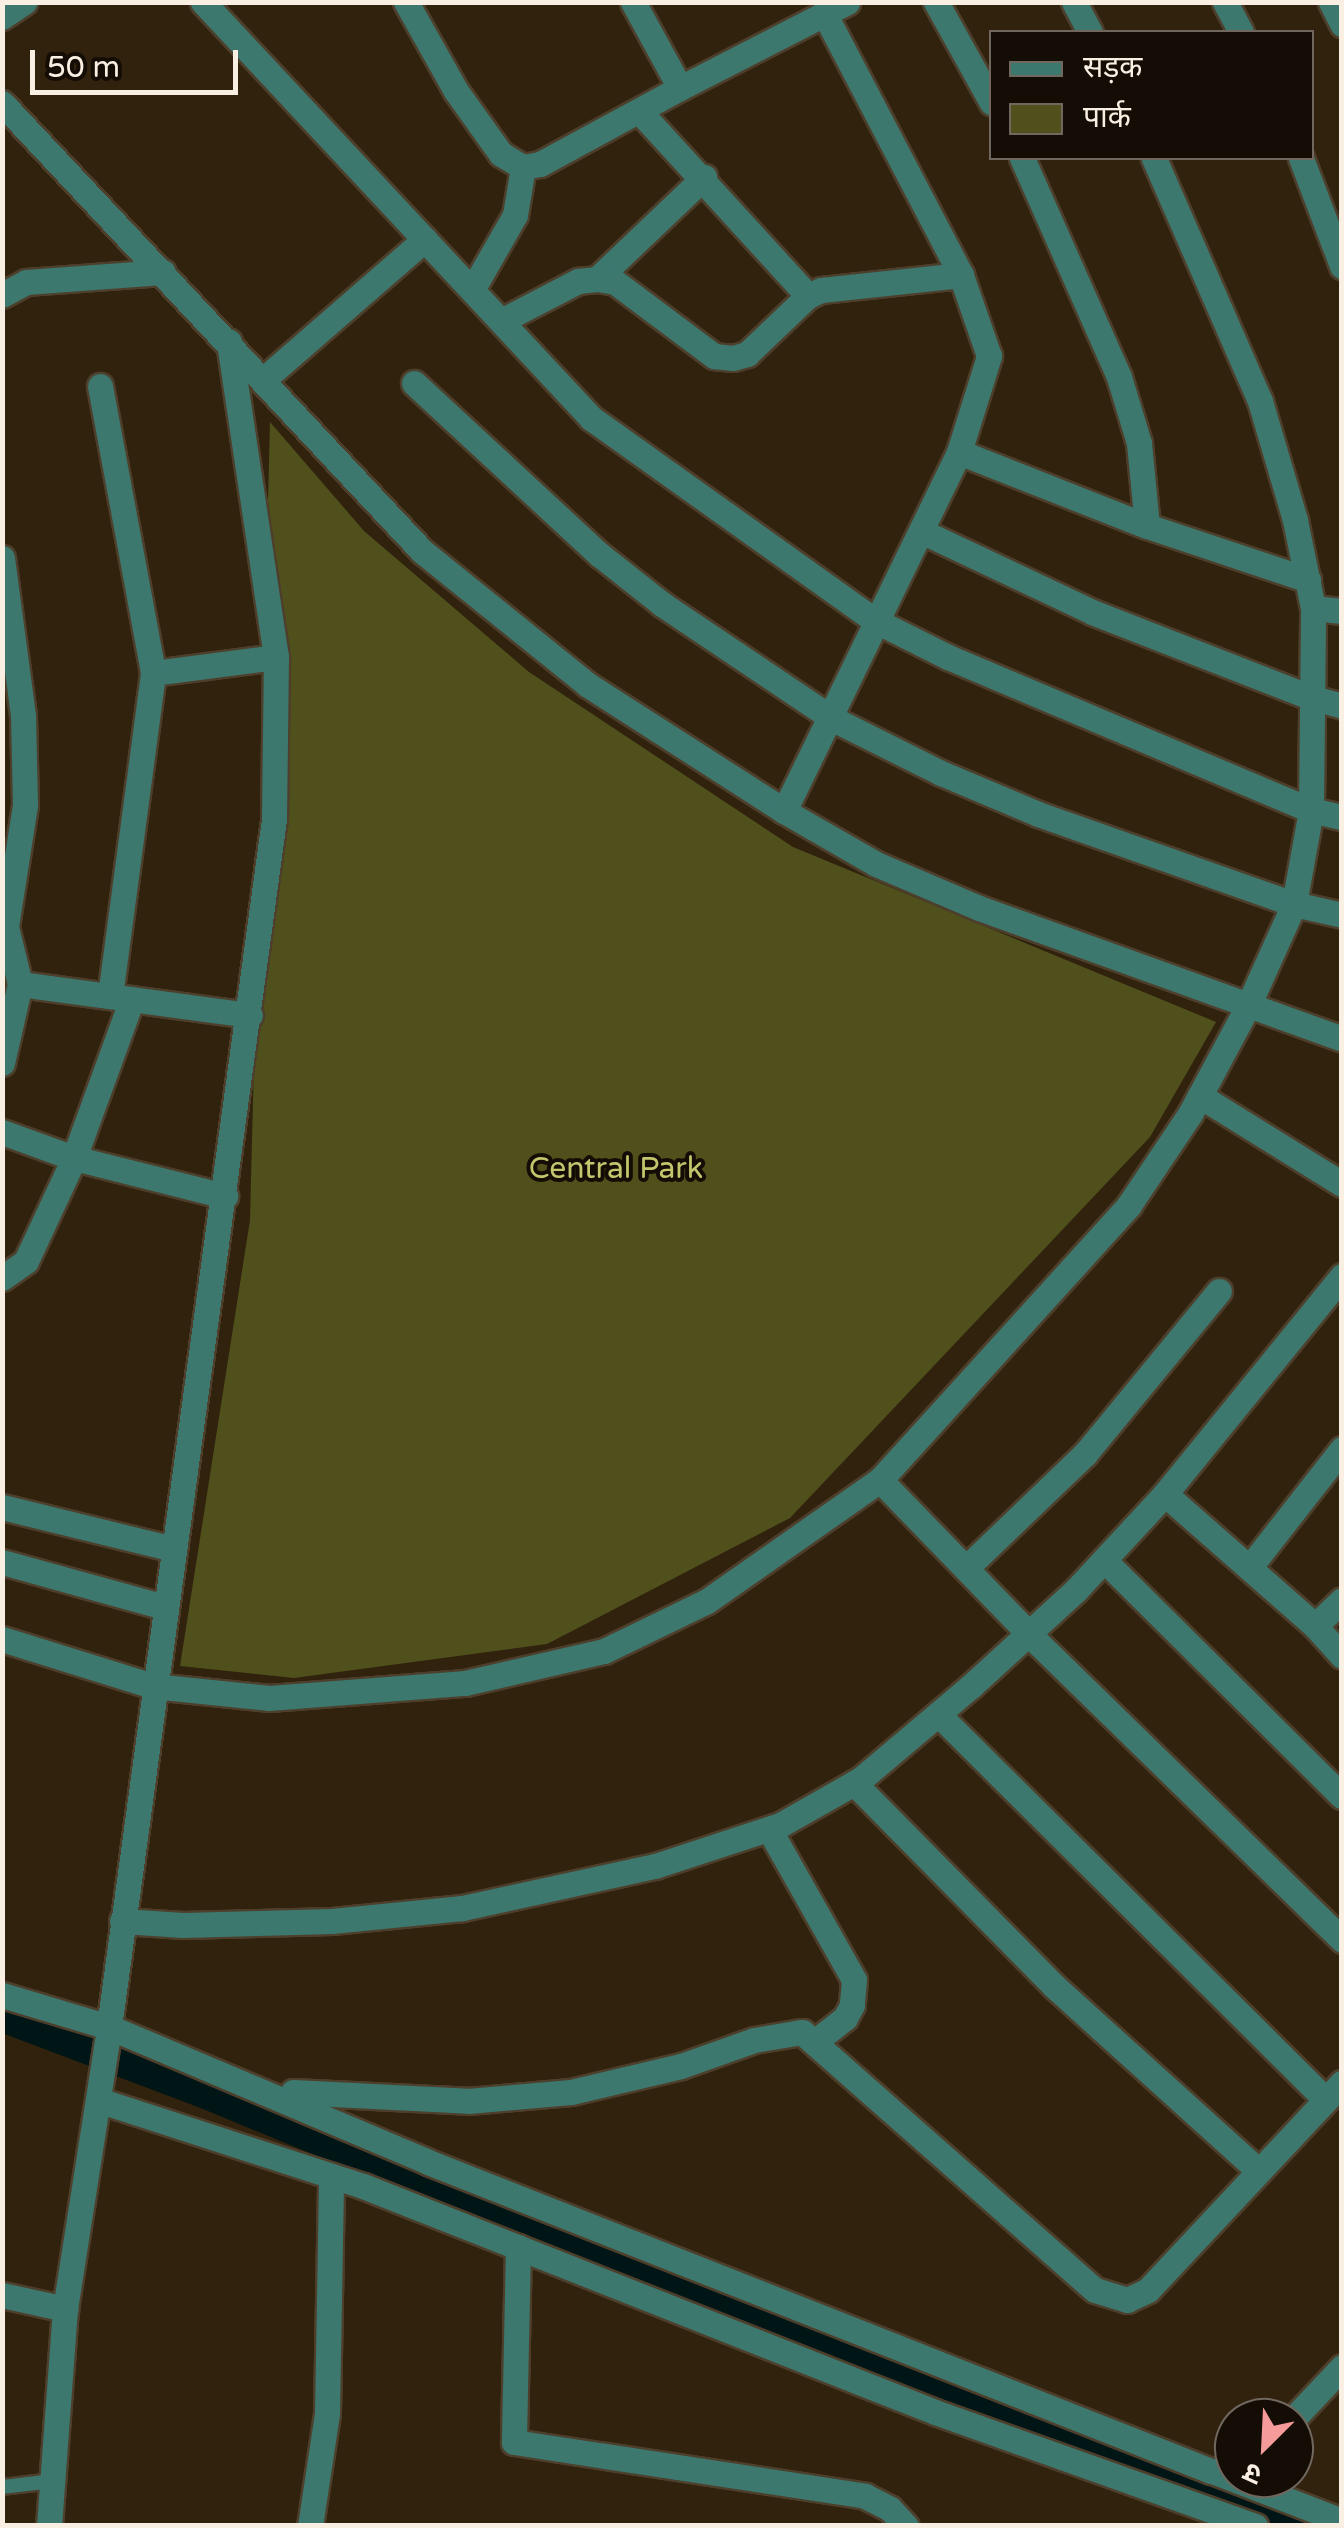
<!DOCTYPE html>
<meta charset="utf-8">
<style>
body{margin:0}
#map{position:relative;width:1344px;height:2528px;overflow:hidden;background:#31220e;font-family:"Varela Round","Noto Sans Devanagari",sans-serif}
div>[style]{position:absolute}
.green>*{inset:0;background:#4f501c}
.canal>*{height:30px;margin:-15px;padding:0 15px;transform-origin:15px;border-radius:15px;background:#001516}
.roads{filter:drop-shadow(2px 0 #4d3f2c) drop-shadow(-2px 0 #4d3f2c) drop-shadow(0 2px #4d3f2c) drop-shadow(0 -2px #4d3f2c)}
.service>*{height:14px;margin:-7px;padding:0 7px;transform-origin:7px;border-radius:7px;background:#3c786e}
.minor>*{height:25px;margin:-12.5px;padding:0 12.5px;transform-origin:12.5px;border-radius:12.5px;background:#3c786e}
.tertiary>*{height:25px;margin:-12.5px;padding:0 12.5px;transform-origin:12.5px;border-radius:12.5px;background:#3c786e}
span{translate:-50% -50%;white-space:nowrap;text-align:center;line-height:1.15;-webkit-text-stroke:8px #140d05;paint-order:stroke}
.park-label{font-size:30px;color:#c3c66c}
.frame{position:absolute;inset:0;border:5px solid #f9efe3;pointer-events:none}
.legend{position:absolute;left:989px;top:30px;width:325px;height:130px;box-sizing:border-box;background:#140d05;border:2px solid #70675e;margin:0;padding:12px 18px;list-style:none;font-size:30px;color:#f9efe3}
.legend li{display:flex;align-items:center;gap:20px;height:50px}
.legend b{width:50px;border:2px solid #70675e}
.north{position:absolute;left:1214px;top:2398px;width:100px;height:100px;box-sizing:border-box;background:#140d05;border:2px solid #70675e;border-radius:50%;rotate:204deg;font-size:28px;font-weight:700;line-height:40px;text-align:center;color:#f9efe3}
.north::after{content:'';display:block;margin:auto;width:35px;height:45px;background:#f59b9a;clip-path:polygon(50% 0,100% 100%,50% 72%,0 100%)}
.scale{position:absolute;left:30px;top:50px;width:208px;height:45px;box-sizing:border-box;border:5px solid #f9efe3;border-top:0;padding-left:12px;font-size:30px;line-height:35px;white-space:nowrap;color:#f9efe3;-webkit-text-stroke:8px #140d05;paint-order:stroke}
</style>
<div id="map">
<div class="green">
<div style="clip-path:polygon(270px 422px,364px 531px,529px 672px,793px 847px,1216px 1022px,1150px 1137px,790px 1518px,547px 1644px,294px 1678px,180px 1666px,250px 1220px)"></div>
</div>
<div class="canal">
<div style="left:2px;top:2017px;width:213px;rotate:20.7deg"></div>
<div style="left:201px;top:2092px;width:365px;rotate:22.4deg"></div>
<div style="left:539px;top:2231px;width:816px;rotate:21.19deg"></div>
</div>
<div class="roads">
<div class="service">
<div style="left:2px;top:2487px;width:50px;rotate:-6.8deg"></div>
</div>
<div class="minor">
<div style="left:203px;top:2px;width:569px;rotate:46.99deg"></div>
<div style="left:591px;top:418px;width:348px;rotate:35.5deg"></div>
<div style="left:874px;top:620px;width:83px;rotate:26.6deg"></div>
<div style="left:948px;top:657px;width:394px;rotate:22.9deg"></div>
<div style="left:1311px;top:810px;width:32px;rotate:13deg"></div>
<div style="left:406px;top:2px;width:102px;rotate:60.7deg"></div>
<div style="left:456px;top:91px;width:77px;rotate:54.5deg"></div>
<div style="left:501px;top:154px;width:26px;rotate:31deg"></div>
<div style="left:523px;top:167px;width:17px;rotate:-10deg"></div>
<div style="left:540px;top:164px;width:159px;rotate:-28.5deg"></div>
<div style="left:633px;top:2px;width:98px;rotate:61.3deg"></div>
<div style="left:680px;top:88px;width:188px;rotate:-27.2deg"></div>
<div style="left:936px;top:2px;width:115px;rotate:61deg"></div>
<div style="left:1074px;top:2px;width:34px;rotate:62deg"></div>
<div style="left:1225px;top:2px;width:34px;rotate:62deg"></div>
<div style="left:1331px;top:2px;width:25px;rotate:63deg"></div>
<div style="left:2px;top:17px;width:27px;rotate:-34deg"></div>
<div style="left:641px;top:113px;width:248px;rotate:47.6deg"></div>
<div style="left:1022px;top:158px;width:240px;rotate:66.1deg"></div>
<div style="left:1119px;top:377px;width:69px;rotate:73.1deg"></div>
<div style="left:1139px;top:443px;width:83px;rotate:84.5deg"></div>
<div style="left:1301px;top:158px;width:116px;rotate:69.2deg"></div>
<div style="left:597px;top:279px;width:148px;rotate:-43.6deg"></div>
<div style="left:472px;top:290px;width:86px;rotate:-60.2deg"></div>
<div style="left:515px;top:215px;width:49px;rotate:-80.5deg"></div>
<div style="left:2px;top:295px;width:27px;rotate:-28deg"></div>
<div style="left:26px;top:282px;width:137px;rotate:-4.2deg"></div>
<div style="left:501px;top:321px;width:87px;rotate:-27.5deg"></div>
<div style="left:578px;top:281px;width:19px;rotate:-6deg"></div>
<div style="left:597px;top:279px;width:18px;rotate:9deg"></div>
<div style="left:615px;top:282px;width:124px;rotate:36.8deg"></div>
<div style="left:714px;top:356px;width:19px;rotate:6deg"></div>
<div style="left:733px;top:358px;width:15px;rotate:-16deg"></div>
<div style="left:747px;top:354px;width:84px;rotate:-43.6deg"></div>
<div style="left:808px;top:296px;width:14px;rotate:-25deg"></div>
<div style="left:821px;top:290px;width:141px;rotate:-6.1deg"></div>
<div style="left:264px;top:379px;width:213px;rotate:-41deg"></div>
<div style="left:414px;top:383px;width:253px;rotate:42.8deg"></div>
<div style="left:600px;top:555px;width:79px;rotate:38.3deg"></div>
<div style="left:662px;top:604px;width:206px;rotate:33.9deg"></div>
<div style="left:833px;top:719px;width:121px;rotate:26.6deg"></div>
<div style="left:941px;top:773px;width:105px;rotate:22.9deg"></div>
<div style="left:1038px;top:814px;width:271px;rotate:19.4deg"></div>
<div style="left:1294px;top:904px;width:49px;rotate:12.9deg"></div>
<div style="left:100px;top:386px;width:292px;rotate:79.5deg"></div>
<div style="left:153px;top:673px;width:124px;rotate:-7.4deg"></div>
<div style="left:959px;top:452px;width:202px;rotate:21.5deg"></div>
<div style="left:1147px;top:526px;width:170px;rotate:18.5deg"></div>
<div style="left:921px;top:531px;width:189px;rotate:25.3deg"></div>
<div style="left:1092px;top:612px;width:237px;rotate:21.3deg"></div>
<div style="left:1313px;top:698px;width:30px;rotate:15deg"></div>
<div style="left:2px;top:558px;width:159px;rotate:82.4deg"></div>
<div style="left:23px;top:716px;width:89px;rotate:88.7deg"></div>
<div style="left:25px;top:805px;width:123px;rotate:98.9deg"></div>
<div style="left:6px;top:927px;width:4px;rotate:-166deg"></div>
<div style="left:1313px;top:608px;width:29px;rotate:6deg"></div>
<div style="left:784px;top:811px;width:399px;rotate:-64deg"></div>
<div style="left:959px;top:452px;width:101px;rotate:-72.6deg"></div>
<div style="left:989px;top:356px;width:86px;rotate:-109.1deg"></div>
<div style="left:961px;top:275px;width:296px;rotate:-117.6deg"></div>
<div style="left:20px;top:984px;width:232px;rotate:7.7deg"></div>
<div style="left:110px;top:996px;width:326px;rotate:-82.4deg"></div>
<div style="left:2px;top:1063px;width:81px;rotate:-77.2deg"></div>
<div style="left:20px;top:984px;width:59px;rotate:-103.8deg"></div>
<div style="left:1200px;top:1096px;width:167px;rotate:31.8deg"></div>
<div style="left:2px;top:1132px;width:77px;rotate:19.9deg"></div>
<div style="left:74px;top:1158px;width:156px;rotate:14.1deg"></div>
<div style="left:2px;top:1278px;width:29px;rotate:-35deg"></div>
<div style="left:26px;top:1261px;width:114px;rotate:-65deg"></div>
<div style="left:74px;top:1158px;width:169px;rotate:-70deg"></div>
<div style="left:880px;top:1480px;width:228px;rotate:45.9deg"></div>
<div style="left:1039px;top:1644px;width:424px;rotate:44.3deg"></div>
<div style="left:1165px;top:1494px;width:281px;rotate:-50.9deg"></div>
<div style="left:2px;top:1507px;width:176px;rotate:13.8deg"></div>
<div style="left:1104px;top:1560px;width:335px;rotate:44.8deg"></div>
<div style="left:2px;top:1562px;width:168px;rotate:15.5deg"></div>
<div style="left:966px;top:1568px;width:165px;rotate:-43.8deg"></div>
<div style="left:1085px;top:1454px;width:211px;rotate:-50.6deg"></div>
<div style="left:1249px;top:1568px;width:151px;rotate:-52deg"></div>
<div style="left:1315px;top:1626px;width:40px;rotate:48deg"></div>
<div style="left:2px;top:1639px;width:158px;rotate:17.3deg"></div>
<div style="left:153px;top:1686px;width:117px;rotate:5.9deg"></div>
<div style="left:269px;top:1698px;width:197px;rotate:-4.4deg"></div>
<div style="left:465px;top:1683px;width:143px;rotate:-13deg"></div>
<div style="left:604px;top:1651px;width:114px;rotate:-25.9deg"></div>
<div style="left:707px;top:1601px;width:211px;rotate:-35deg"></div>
<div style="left:880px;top:1480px;width:371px;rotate:-47.8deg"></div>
<div style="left:1129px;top:1205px;width:110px;rotate:-56.2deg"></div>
<div style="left:1190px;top:1114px;width:123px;rotate:-61.8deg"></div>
<div style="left:1248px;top:1006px;width:112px;rotate:-65.7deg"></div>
<div style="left:1294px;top:904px;width:96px;rotate:-79.7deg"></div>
<div style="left:1311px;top:810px;width:202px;rotate:-89.4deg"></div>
<div style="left:1313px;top:608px;width:90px;rotate:-101.6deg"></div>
<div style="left:1295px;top:520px;width:124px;rotate:-106.4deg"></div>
<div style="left:1260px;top:401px;width:265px;rotate:-113.6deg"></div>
<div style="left:938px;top:1714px;width:547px;rotate:44.85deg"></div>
<div style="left:854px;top:1783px;width:285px;rotate:45.4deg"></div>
<div style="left:1054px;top:1986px;width:276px;rotate:42.1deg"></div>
<div style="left:769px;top:1829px;width:173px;rotate:60.6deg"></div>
<div style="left:854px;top:1980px;width:25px;rotate:95deg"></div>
<div style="left:852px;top:2005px;width:15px;rotate:118deg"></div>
<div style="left:845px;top:2018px;width:37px;rotate:142deg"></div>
<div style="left:122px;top:1921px;width:61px;rotate:3.8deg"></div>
<div style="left:183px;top:1925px;width:149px;rotate:-1.5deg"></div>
<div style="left:332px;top:1921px;width:131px;rotate:-5.7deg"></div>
<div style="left:462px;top:1908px;width:198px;rotate:-12.3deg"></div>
<div style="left:655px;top:1866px;width:132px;rotate:-18.2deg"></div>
<div style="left:780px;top:1825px;width:93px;rotate:-29.6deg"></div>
<div style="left:861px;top:1779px;width:144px;rotate:-40.2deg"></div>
<div style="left:971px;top:1686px;width:142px;rotate:-42.4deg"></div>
<div style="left:1076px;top:1590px;width:131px;rotate:-47.2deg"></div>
<div style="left:1165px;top:1494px;width:200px;rotate:41.3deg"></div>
<div style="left:1315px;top:1626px;width:37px;rotate:-44deg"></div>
<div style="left:2px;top:1995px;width:112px;rotate:16.7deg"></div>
<div style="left:109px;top:2027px;width:346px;rotate:22.9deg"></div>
<div style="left:428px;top:2162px;width:842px;rotate:21.54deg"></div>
<div style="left:1211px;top:2471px;width:23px;rotate:2deg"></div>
<div style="left:293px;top:2092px;width:175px;rotate:2.9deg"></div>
<div style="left:468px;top:2101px;width:103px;rotate:-5deg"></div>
<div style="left:571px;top:2092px;width:113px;rotate:-13.3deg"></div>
<div style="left:681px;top:2066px;width:77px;rotate:-19.6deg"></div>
<div style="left:754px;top:2040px;width:49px;rotate:-9.5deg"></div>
<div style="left:802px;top:2032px;width:390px;rotate:41.4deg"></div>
<div style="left:1095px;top:2290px;width:34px;rotate:17deg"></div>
<div style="left:1127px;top:2300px;width:23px;rotate:-25deg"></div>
<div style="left:1148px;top:2290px;width:284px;rotate:-46.9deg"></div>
<div style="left:98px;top:2100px;width:279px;rotate:18deg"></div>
<div style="left:363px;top:2186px;width:615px;rotate:21.56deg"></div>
<div style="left:935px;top:2412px;width:340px;rotate:19.6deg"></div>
<div style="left:518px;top:2247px;width:195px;rotate:91.2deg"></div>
<div style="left:514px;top:2442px;width:355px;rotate:8.7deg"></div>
<div style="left:865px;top:2496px;width:28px;rotate:27deg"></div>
<div style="left:890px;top:2509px;width:23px;rotate:47deg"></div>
<div style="left:2px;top:2295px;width:65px;rotate:12.5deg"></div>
<div style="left:1294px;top:2418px;width:70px;rotate:-46.7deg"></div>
<div style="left:1215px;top:2472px;width:136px;rotate:21.1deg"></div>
<div style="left:49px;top:2526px;width:218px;rotate:-85.8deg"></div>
<div style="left:65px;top:2309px;width:285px;rotate:-81.1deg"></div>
<div style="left:109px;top:2027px;width:1219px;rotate:-82.22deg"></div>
<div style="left:274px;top:819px;width:162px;rotate:-89.3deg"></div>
<div style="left:276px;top:657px;width:319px;rotate:-98.5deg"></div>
<div style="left:310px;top:2526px;width:114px;rotate:-81.4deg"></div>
<div style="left:327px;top:2413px;width:237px;rotate:-89deg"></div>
</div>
<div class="tertiary">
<div style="left:2px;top:103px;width:614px;rotate:46.85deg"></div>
<div style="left:422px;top:551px;width:213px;rotate:38.9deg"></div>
<div style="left:588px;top:685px;width:233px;rotate:32.7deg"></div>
<div style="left:784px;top:811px;width:106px;rotate:29.9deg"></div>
<div style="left:876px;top:864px;width:112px;rotate:23.1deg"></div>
<div style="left:979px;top:908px;width:386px;rotate:19.8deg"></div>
</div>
</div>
<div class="park-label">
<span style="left:616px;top:1169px">Central Park</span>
</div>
<div class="frame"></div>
<ul class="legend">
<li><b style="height:12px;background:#3c786e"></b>सड़क</li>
<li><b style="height:28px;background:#4f501c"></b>पार्क</li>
</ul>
<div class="north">उ</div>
<div class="scale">50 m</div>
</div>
